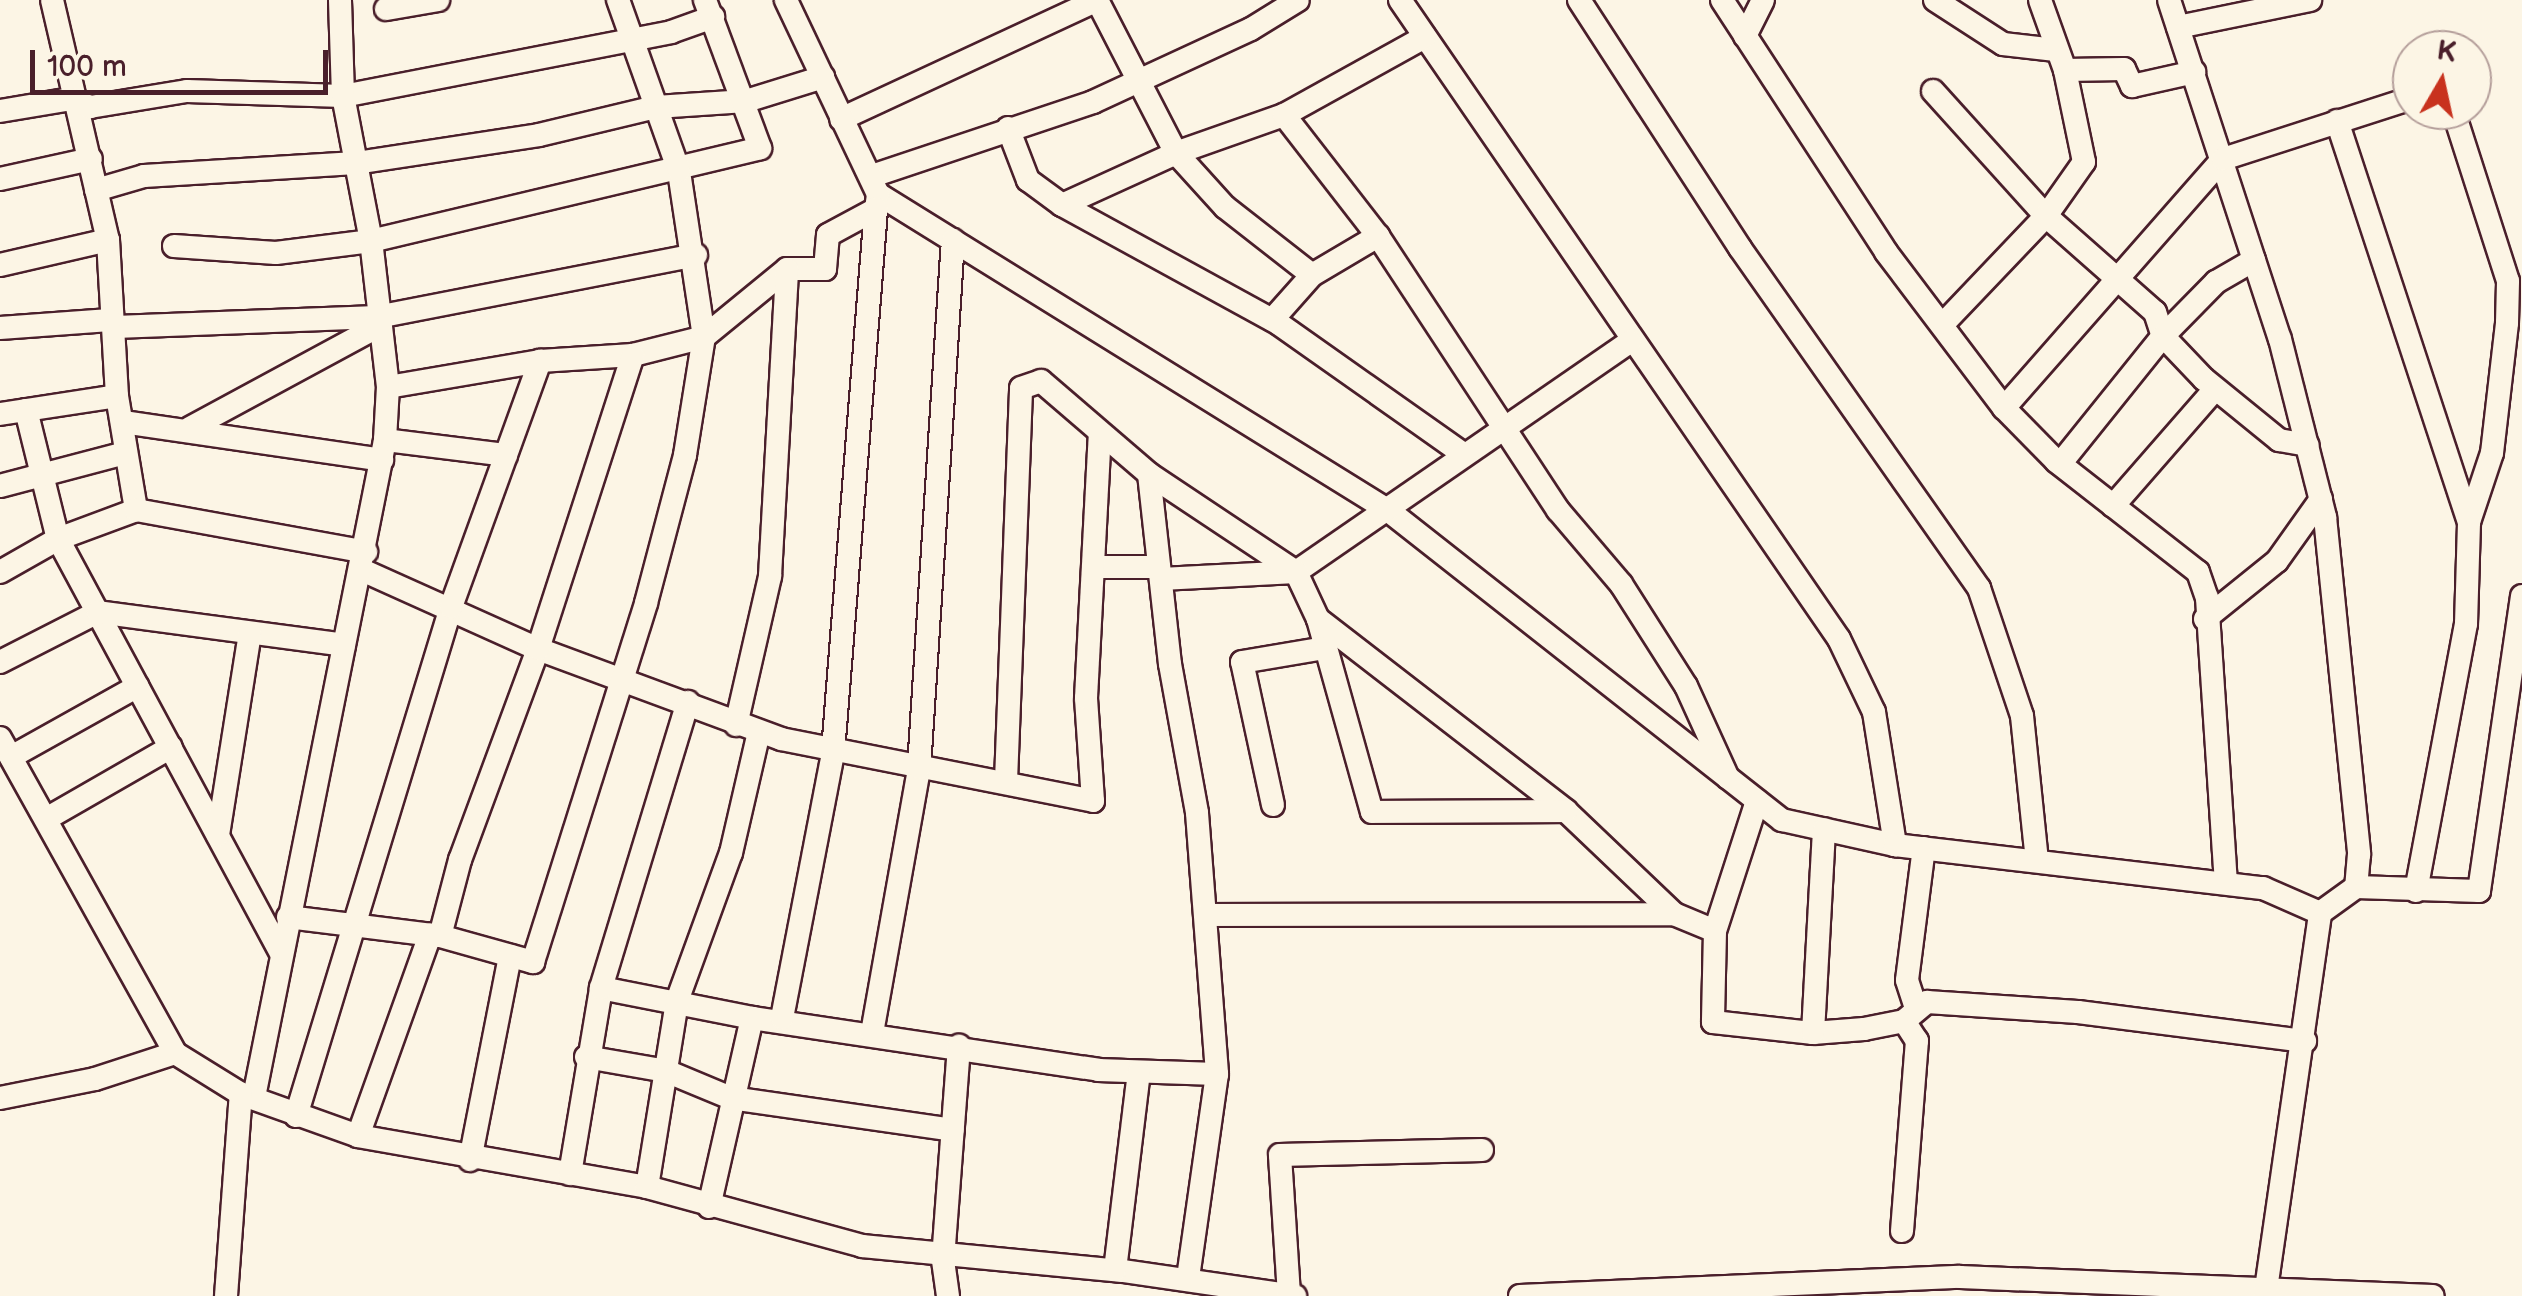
<!DOCTYPE html>
<style>
body{margin:0}
#map{position:relative;width:2522px;height:1296px;overflow:hidden;background:#fcf5e5;font-family:"Balsamiq Sans",sans-serif}
div>[style]{position:absolute}
.roads{filter:drop-shadow(2px 0 #4a1f2b) drop-shadow(-2px 0 #4a1f2b) drop-shadow(0 2px #4a1f2b) drop-shadow(0 -2px #4a1f2b)}
.minor>*{height:22px;margin:-11px;padding:0 11px;transform-origin:11px;border-radius:11px;background:#fcf5e5}
span{translate:-50% -50%;white-space:nowrap;text-align:center;line-height:1.15;-webkit-text-stroke:10px #fcf5e5;paint-order:stroke}
.north{position:absolute;left:2392px;top:30px;width:100px;height:100px;box-sizing:border-box;background:#fcf5e5;border:2px solid #b59f9b;border-radius:50%;rotate:9deg;font-size:28px;font-weight:700;line-height:40px;text-align:center;color:#4a1f2b}
.north::after{content:'';display:block;margin:auto;width:35px;height:45px;background:#c8321e;clip-path:polygon(50% 0,100% 100%,50% 72%,0 100%)}
.scale{position:absolute;left:30px;top:50px;width:298px;height:45px;box-sizing:border-box;border:5px solid #4a1f2b;border-top:0;padding-left:12px;font-size:30px;line-height:35px;white-space:nowrap;color:#4a1f2b;-webkit-text-stroke:8px #fcf5e5;paint-order:stroke}
</style>
<div id="map">
<div class="roads">
<div class="minor">
<div style="left:52px;top:0;width:246px;rotate:76.9deg"></div>
<div style="left:108px;top:240px;width:156px;rotate:86.7deg"></div>
<div style="left:117px;top:396px;width:116px;rotate:80.5deg"></div>
<div style="left:1097px;top:0;width:172px;rotate:62.7deg"></div>
<div style="left:1176px;top:153px;width:73px;rotate:47.8deg"></div>
<div style="left:1225px;top:207px;width:110px;rotate:38deg"></div>
<div style="left:1312px;top:275px;width:60px;rotate:131.6deg"></div>
<div style="left:1400px;top:0;width:775px;rotate:55.51deg"></div>
<div style="left:1839px;top:639px;width:81px;rotate:64.4deg"></div>
<div style="left:1874px;top:712px;width:135px;rotate:81deg"></div>
<div style="left:1579px;top:0;width:296px;rotate:57deg"></div>
<div style="left:1740px;top:248px;width:416px;rotate:54.9deg"></div>
<div style="left:1979px;top:588px;width:135px;rotate:71.4deg"></div>
<div style="left:2022px;top:716px;width:145px;rotate:84.1deg"></div>
<div style="left:1722px;top:0;width:301px;rotate:56.9deg"></div>
<div style="left:1886px;top:252px;width:196px;rotate:52.9deg"></div>
<div style="left:2004px;top:408px;width:74px;rotate:45.5deg"></div>
<div style="left:2056px;top:461px;width:180px;rotate:38deg"></div>
<div style="left:2198px;top:572px;width:28px;rotate:71deg"></div>
<div style="left:2207px;top:598px;width:285px;rotate:86.2deg"></div>
<div style="left:1935px;top:0;width:81px;rotate:32.9deg"></div>
<div style="left:2003px;top:44px;width:53px;rotate:6.5deg"></div>
<div style="left:2169px;top:0;width:357px;rotate:71.9deg"></div>
<div style="left:2280px;top:339px;width:184px;rotate:75.8deg"></div>
<div style="left:2325px;top:517px;width:339px;rotate:84.2deg"></div>
<div style="left:2359px;top:854px;width:33px;rotate:95deg"></div>
<div style="left:2356px;top:887px;width:44px;rotate:144.2deg"></div>
<div style="left:386px;top:9px;width:53px;rotate:-9.8deg"></div>
<div style="left:2178px;top:27px;width:135px;rotate:-11.6deg"></div>
<div style="left:1745px;top:36px;width:40px;rotate:-63.4deg"></div>
<div style="left:2065px;top:70px;width:59px;rotate:-1deg"></div>
<div style="left:2124px;top:69px;width:19px;rotate:65deg"></div>
<div style="left:2132px;top:86px;width:64px;rotate:-12.7deg"></div>
<div style="left:1933px;top:91px;width:169px;rotate:47.9deg"></div>
<div style="left:2046px;top:216px;width:145px;rotate:41.4deg"></div>
<div style="left:2155px;top:312px;width:25px;rotate:72deg"></div>
<div style="left:2163px;top:336px;width:59px;rotate:46.4deg"></div>
<div style="left:2204px;top:379px;width:97px;rotate:39.1deg"></div>
<div style="left:2279px;top:440px;width:29px;rotate:10deg"></div>
<div style="left:0;top:111px;width:73px;rotate:-9.5deg"></div>
<div style="left:72px;top:99px;width:20px;rotate:24deg"></div>
<div style="left:90px;top:107px;width:98px;rotate:-9.4deg"></div>
<div style="left:187px;top:91px;width:156px;rotate:1.8deg"></div>
<div style="left:343px;top:96px;width:334px;rotate:-11deg"></div>
<div style="left:671px;top:32px;width:45px;rotate:-19.7deg"></div>
<div style="left:1284px;top:115px;width:153px;rotate:52.2deg"></div>
<div style="left:1378px;top:236px;width:328px;rotate:56.7deg"></div>
<div style="left:1558px;top:510px;width:97px;rotate:49.6deg"></div>
<div style="left:1621px;top:584px;width:121px;rotate:57.5deg"></div>
<div style="left:1686px;top:686px;width:101px;rotate:65.5deg"></div>
<div style="left:841px;top:119px;width:282px;rotate:-24.9deg"></div>
<div style="left:2337px;top:121px;width:422px;rotate:71.8deg"></div>
<div style="left:1008px;top:128px;width:56px;rotate:69deg"></div>
<div style="left:1028px;top:180px;width:42px;rotate:36.3deg"></div>
<div style="left:1062px;top:205px;width:247px;rotate:28.7deg"></div>
<div style="left:1279px;top:324px;width:225px;rotate:35.2deg"></div>
<div style="left:872px;top:176px;width:233px;rotate:-18.5deg"></div>
<div style="left:1093px;top:102px;width:174px;rotate:-24.8deg"></div>
<div style="left:1251px;top:29px;width:55px;rotate:-31.7deg"></div>
<div style="left:0;top:179px;width:93px;rotate:-12.4deg"></div>
<div style="left:96px;top:190px;width:50px;rotate:-16.3deg"></div>
<div style="left:144px;top:176px;width:212px;rotate:-3.5deg"></div>
<div style="left:356px;top:163px;width:185px;rotate:-8.7deg"></div>
<div style="left:539px;top:135px;width:120px;rotate:-13.5deg"></div>
<div style="left:656px;top:107px;width:90px;rotate:-3.8deg"></div>
<div style="left:746px;top:101px;width:81px;rotate:-17.3deg"></div>
<div style="left:878px;top:194px;width:601px;rotate:31.81deg"></div>
<div style="left:1389px;top:511px;width:500px;rotate:38.2deg"></div>
<div style="left:1782px;top:820px;width:116px;rotate:12.5deg"></div>
<div style="left:1895px;top:845px;width:371px;rotate:6.7deg"></div>
<div style="left:2263px;top:888px;width:62px;rotate:23.7deg"></div>
<div style="left:1062px;top:205px;width:125px;rotate:-24.5deg"></div>
<div style="left:1176px;top:153px;width:114px;rotate:-19.4deg"></div>
<div style="left:1284px;top:115px;width:161px;rotate:-29deg"></div>
<div style="left:174px;top:246px;width:102px;rotate:3.9deg"></div>
<div style="left:276px;top:253px;width:96px;rotate:-7.2deg"></div>
<div style="left:371px;top:241px;width:400px;rotate:-13.4deg"></div>
<div style="left:760px;top:148px;width:158px;rotate:-110.4deg"></div>
<div style="left:0;top:265px;width:111px;rotate:-13deg"></div>
<div style="left:1312px;top:275px;width:77px;rotate:-30.6deg"></div>
<div style="left:1944px;top:323px;width:148px;rotate:-46.4deg"></div>
<div style="left:2046px;top:216px;width:66px;rotate:-54.9deg"></div>
<div style="left:2084px;top:162px;width:94px;rotate:-101.7deg"></div>
<div style="left:2065px;top:70px;width:74px;rotate:-109.7deg"></div>
<div style="left:115px;top:327px;width:262px;rotate:-2.2deg"></div>
<div style="left:377px;top:317px;width:325px;rotate:-11deg"></div>
<div style="left:0;top:328px;width:110px;rotate:-4.2deg"></div>
<div style="left:388px;top:387px;width:154px;rotate:-9.7deg"></div>
<div style="left:540px;top:361px;width:93px;rotate:-3.7deg"></div>
<div style="left:633px;top:355px;width:73px;rotate:-14.2deg"></div>
<div style="left:704px;top:337px;width:107px;rotate:-39.3deg"></div>
<div style="left:787px;top:269px;width:38px"></div>
<div style="left:825px;top:269px;width:34px;rotate:-85deg"></div>
<div style="left:828px;top:235px;width:55px;rotate:-28.4deg"></div>
<div style="left:876px;top:209px;width:15px;rotate:-82deg"></div>
<div style="left:878px;top:194px;width:215px;rotate:-115.4deg"></div>
<div style="left:2004px;top:408px;width:332px;rotate:-48.7deg"></div>
<div style="left:2223px;top:159px;width:199px;rotate:-17.9deg"></div>
<div style="left:26px;top:410px;width:133px;rotate:76.1deg"></div>
<div style="left:58px;top:539px;width:469px;rotate:61.7deg"></div>
<div style="left:0;top:414px;width:118px;rotate:-8.7deg"></div>
<div style="left:123px;top:422px;width:262px;rotate:8.3deg"></div>
<div style="left:190px;top:428px;width:215px;rotate:-28.4deg"></div>
<div style="left:385px;top:440px;width:122px;rotate:7.1deg"></div>
<div style="left:2060px;top:464px;width:164px;rotate:-51.2deg"></div>
<div style="left:2163px;top:336px;width:76px;rotate:-45.5deg"></div>
<div style="left:2216px;top:282px;width:44px;rotate:-30.1deg"></div>
<div style="left:1149px;top:474px;width:191px;rotate:83.7deg"></div>
<div style="left:1170px;top:664px;width:151px;rotate:79.7deg"></div>
<div style="left:1197px;top:813px;width:262px;rotate:85.6deg"></div>
<div style="left:1217px;top:1074px;width:206px;rotate:98.1deg"></div>
<div style="left:0;top:486px;width:129px;rotate:-14.8deg"></div>
<div style="left:2113px;top:506px;width:155px;rotate:-48.9deg"></div>
<div style="left:1094px;top:567px;width:65px"></div>
<div style="left:362px;top:570px;width:193px;rotate:24.2deg"></div>
<div style="left:538px;top:649px;width:259px;rotate:20.3deg"></div>
<div style="left:781px;top:739px;width:318px;rotate:11.2deg"></div>
<div style="left:1093px;top:801px;width:103px;rotate:-93.9deg"></div>
<div style="left:1086px;top:698px;width:263px;rotate:-87deg"></div>
<div style="left:0;top:572px;width:67px;rotate:-29.6deg"></div>
<div style="left:58px;top:539px;width:83px;rotate:-20.4deg"></div>
<div style="left:136px;top:510px;width:234px;rotate:10.3deg"></div>
<div style="left:1161px;top:579px;width:135px;rotate:-3deg"></div>
<div style="left:1296px;top:572px;width:406px;rotate:-34.6deg"></div>
<div style="left:1318px;top:619px;width:314px;rotate:37.7deg"></div>
<div style="left:1566px;top:811px;width:149px;rotate:43.6deg"></div>
<div style="left:1674px;top:914px;width:44px;rotate:22.5deg"></div>
<div style="left:2205px;top:619px;width:92px;rotate:-38.9deg"></div>
<div style="left:2277px;top:561px;width:76px;rotate:-54.6deg"></div>
<div style="left:0;top:662px;width:110px;rotate:-27deg"></div>
<div style="left:98px;top:612px;width:248px;rotate:7.6deg"></div>
<div style="left:736px;top:725px;width:153px;rotate:-77.1deg"></div>
<div style="left:770px;top:576px;width:307px;rotate:-86.8deg"></div>
<div style="left:0;top:738px;width:360px;rotate:60.9deg"></div>
<div style="left:175px;top:1053px;width:78px;rotate:31.8deg"></div>
<div style="left:241px;top:1094px;width:124px;rotate:19.7deg"></div>
<div style="left:358px;top:1136px;width:293px;rotate:10deg"></div>
<div style="left:647px;top:1187px;width:223px;rotate:15.3deg"></div>
<div style="left:862px;top:1246px;width:262px;rotate:5.5deg"></div>
<div style="left:1123px;top:1271px;width:174px;rotate:8.3deg"></div>
<div style="left:11px;top:757px;width:145px;rotate:-29.2deg"></div>
<div style="left:1006px;top:781px;width:393px;rotate:-87.8deg"></div>
<div style="left:1021px;top:388px;width:21px;rotate:-19deg"></div>
<div style="left:1041px;top:381px;width:143px;rotate:40.7deg"></div>
<div style="left:1149px;top:474px;width:177px;rotate:33.7deg"></div>
<div style="left:1296px;top:572px;width:52px;rotate:64.9deg"></div>
<div style="left:1318px;top:619px;width:200px;rotate:74.4deg"></div>
<div style="left:1372px;top:812px;width:194px;rotate:-0.3deg"></div>
<div style="left:1757px;top:801px;width:137px;rotate:107.9deg"></div>
<div style="left:1715px;top:931px;width:91px;rotate:91.3deg"></div>
<div style="left:1713px;top:1022px;width:101px;rotate:6.3deg"></div>
<div style="left:1813px;top:1033px;width:51px;rotate:-4.5deg"></div>
<div style="left:1864px;top:1029px;width:41px;rotate:-11.3deg"></div>
<div style="left:1904px;top:1021px;width:30px;rotate:-40deg"></div>
<div style="left:1927px;top:1002px;width:151px;rotate:3.8deg"></div>
<div style="left:2078px;top:1012px;width:229px;rotate:7.3deg"></div>
<div style="left:1273px;top:805px;width:146px;rotate:-102.2deg"></div>
<div style="left:1242px;top:662px;width:84px;rotate:-9.6deg"></div>
<div style="left:46px;top:819px;width:144px;rotate:-29.9deg"></div>
<div style="left:218px;top:835px;width:204px;rotate:-81deg"></div>
<div style="left:2356px;top:887px;width:123px;rotate:1.9deg"></div>
<div style="left:2479px;top:891px;width:298px;rotate:-81.7deg"></div>
<div style="left:2416px;top:891px;width:272px;rotate:-79.4deg"></div>
<div style="left:2466px;top:624px;width:102px;rotate:-88.3deg"></div>
<div style="left:2469px;top:522px;width:73px;rotate:-71.6deg"></div>
<div style="left:2492px;top:453px;width:131px;rotate:-83.4deg"></div>
<div style="left:2507px;top:323px;width:42px;rotate:-88.6deg"></div>
<div style="left:2508px;top:281px;width:180px;rotate:-107.8deg"></div>
<div style="left:1207px;top:915px;width:467px;rotate:-0.1deg"></div>
<div style="left:288px;top:917px;width:153px;rotate:7.1deg"></div>
<div style="left:440px;top:936px;width:97px;rotate:15.6deg"></div>
<div style="left:533px;top:962px;width:376px;rotate:-72.5deg"></div>
<div style="left:646px;top:603px;width:153px;rotate:-75.2deg"></div>
<div style="left:685px;top:455px;width:120px;rotate:-80.9deg"></div>
<div style="left:704px;top:337px;width:168px;rotate:-98.6deg"></div>
<div style="left:679px;top:171px;width:182px;rotate:-109.6deg"></div>
<div style="left:440px;top:936px;width:79px;rotate:-75.3deg"></div>
<div style="left:460px;top:860px;width:225px;rotate:-69.7deg"></div>
<div style="left:538px;top:649px;width:309px;rotate:-72.1deg"></div>
<div style="left:601px;top:988px;width:154px;rotate:11.2deg"></div>
<div style="left:752px;top:1018px;width:350px;rotate:8.5deg"></div>
<div style="left:1098px;top:1070px;width:119px;rotate:1.9deg"></div>
<div style="left:1915px;top:1005px;width:26px;rotate:-108deg"></div>
<div style="left:1907px;top:980px;width:133px;rotate:-82.7deg"></div>
<div style="left:782px;top:1018px;width:271px;rotate:-79.1deg"></div>
<div style="left:833px;top:752px;width:545px;rotate:-85.47deg"></div>
<div style="left:872px;top:1033px;width:269px;rotate:-79.9deg"></div>
<div style="left:919px;top:768px;width:529px;rotate:-86.32deg"></div>
<div style="left:1813px;top:1033px;width:204px;rotate:-86.9deg"></div>
<div style="left:586px;top:1057px;width:81px;rotate:9.9deg"></div>
<div style="left:666px;top:1071px;width:70px;rotate:22.6deg"></div>
<div style="left:731px;top:1098px;width:224px;rotate:8.2deg"></div>
<div style="left:254px;top:1097px;width:670px;rotate:-78.72deg"></div>
<div style="left:385px;top:440px;width:53px;rotate:-86.8deg"></div>
<div style="left:388px;top:387px;width:147px;rotate:-96.6deg"></div>
<div style="left:371px;top:241px;width:148px;rotate:-100.9deg"></div>
<div style="left:343px;top:96px;width:96px;rotate:-91.8deg"></div>
<div style="left:0;top:1098px;width:97px;rotate:-11.3deg"></div>
<div style="left:95px;top:1079px;width:84px;rotate:-18deg"></div>
<div style="left:296px;top:1116px;width:532px;rotate:-73.06deg"></div>
<div style="left:451px;top:607px;width:262px;rotate:-70.1deg"></div>
<div style="left:358px;top:1136px;width:214px;rotate:-70.3deg"></div>
<div style="left:470px;top:1160px;width:208px;rotate:-78.9deg"></div>
<div style="left:570px;top:1174px;width:189px;rotate:-80.5deg"></div>
<div style="left:601px;top:988px;width:299px;rotate:-73.1deg"></div>
<div style="left:647px;top:1187px;width:188px;rotate:-80.8deg"></div>
<div style="left:677px;top:1001px;width:158px;rotate:-70deg"></div>
<div style="left:731px;top:853px;width:124px;rotate:-77deg"></div>
<div style="left:709px;top:1207px;width:194px;rotate:-77.2deg"></div>
<div style="left:1902px;top:1231px;width:191px;rotate:-85.5deg"></div>
<div style="left:1917px;top:1041px;width:24px;rotate:-123deg"></div>
<div style="left:1115px;top:1270px;width:199px;rotate:-83.1deg"></div>
<div style="left:1289px;top:1295px;width:140px;rotate:-93.7deg"></div>
<div style="left:1280px;top:1155px;width:202px;rotate:-1.4deg"></div>
<div style="left:226px;top:1296px;width:203px;rotate:-85.8deg"></div>
<div style="left:948px;top:1296px;width:37px;rotate:-98deg"></div>
<div style="left:943px;top:1259px;width:214px;rotate:-85.7deg"></div>
<div style="left:1520px;top:1296px;width:440px;rotate:-2.5deg"></div>
<div style="left:1960px;top:1277px;width:473px;rotate:2.3deg"></div>
<div style="left:2265px;top:1296px;width:387px;rotate:-81.8deg"></div>
</div>
</div>
<div class="north">K</div>
<div class="scale">100 m</div>
</div>
